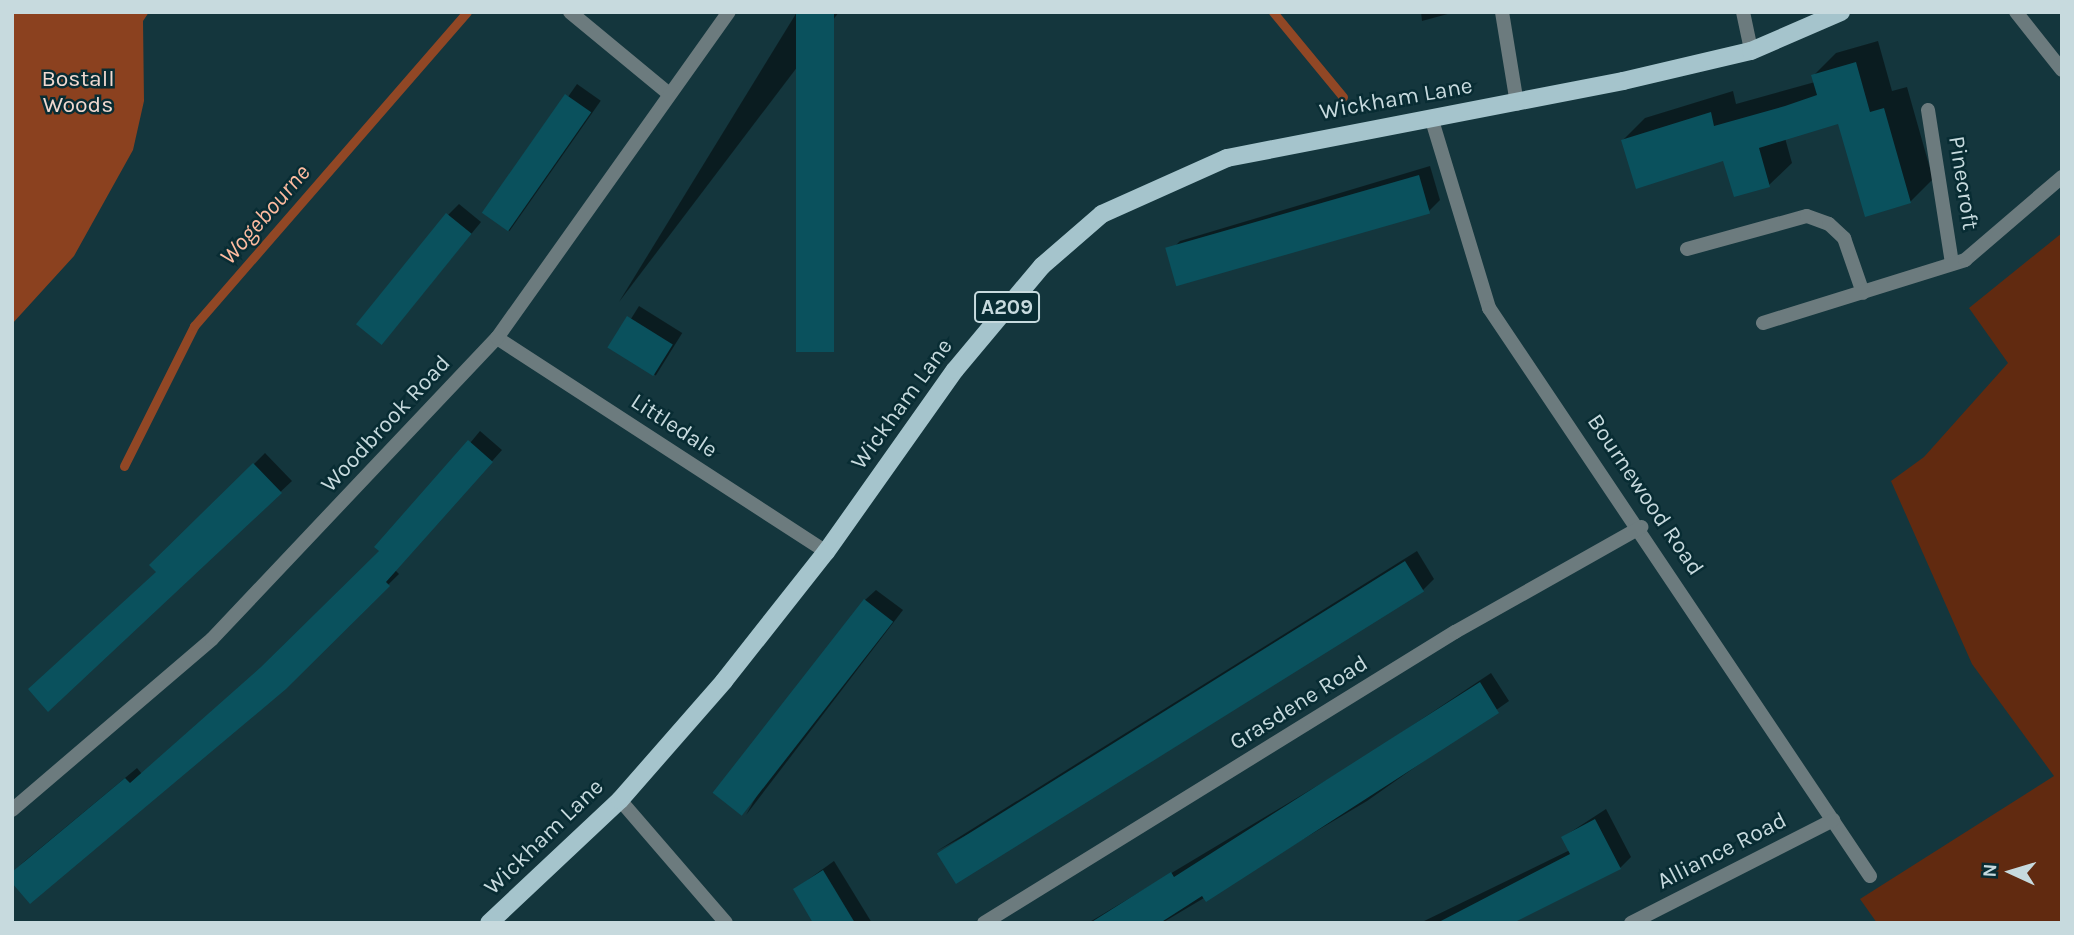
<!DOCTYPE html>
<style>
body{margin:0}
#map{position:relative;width:2074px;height:935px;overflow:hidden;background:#14363d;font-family:Karla,sans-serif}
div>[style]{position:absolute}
.green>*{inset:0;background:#612a10}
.forest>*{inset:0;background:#8b411f}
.shadow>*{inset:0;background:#0007;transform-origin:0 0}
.stream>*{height:9px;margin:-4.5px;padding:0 4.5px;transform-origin:4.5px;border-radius:4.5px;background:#914725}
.building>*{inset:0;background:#0a515d;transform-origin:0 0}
.street>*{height:14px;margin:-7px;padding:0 7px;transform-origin:7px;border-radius:7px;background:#6c7b7e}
.primary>*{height:18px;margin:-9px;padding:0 9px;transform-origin:9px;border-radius:9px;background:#a5c4cc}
span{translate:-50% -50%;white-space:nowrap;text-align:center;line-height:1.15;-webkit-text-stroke:5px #082c33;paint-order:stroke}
.shield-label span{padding:2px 5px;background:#082c33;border:2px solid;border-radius:5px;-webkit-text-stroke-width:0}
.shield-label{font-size:21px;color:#c7dade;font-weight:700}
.park-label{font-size:23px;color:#f0d9d0}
.street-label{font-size:23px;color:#c7dade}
.water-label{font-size:24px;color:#fdbba0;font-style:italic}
.frame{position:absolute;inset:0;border:14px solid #c7dade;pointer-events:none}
.north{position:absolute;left:1976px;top:837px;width:70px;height:70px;-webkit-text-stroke:5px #082c33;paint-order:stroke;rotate:274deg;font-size:19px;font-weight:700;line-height:28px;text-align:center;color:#c7dade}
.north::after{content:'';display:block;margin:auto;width:24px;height:32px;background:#c7dade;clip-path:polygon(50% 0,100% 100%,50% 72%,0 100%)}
</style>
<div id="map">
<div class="green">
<div style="clip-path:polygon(2062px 233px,2062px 923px,1877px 923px,1860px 899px,2054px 776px,1972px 664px,1891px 481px,1924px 457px,2008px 363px,1969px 308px)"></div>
</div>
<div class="forest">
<div style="clip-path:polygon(12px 12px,149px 12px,143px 21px,144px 101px,133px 150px,74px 256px,12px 324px)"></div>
</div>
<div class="shadow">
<div style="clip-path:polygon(797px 12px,839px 12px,619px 302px)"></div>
<div style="clip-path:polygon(1421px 12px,1455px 12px,1422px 21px)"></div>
<div style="clip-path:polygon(1878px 41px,1892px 91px,1907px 87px,1933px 179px,1910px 202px,1839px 122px,1785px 138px,1792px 163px,1769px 185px,1724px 159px,1623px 140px,1645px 118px,1733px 91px,1736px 104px,1815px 82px,1813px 76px,1836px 53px)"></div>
<div style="left:577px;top:84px;width:29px;height:159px;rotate:35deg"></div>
<div style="clip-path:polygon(1430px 166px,1440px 200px,1429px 211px,1169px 252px,1180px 241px)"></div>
<div style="clip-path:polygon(459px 204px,481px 222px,382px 343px,448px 215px)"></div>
<div style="left:639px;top:306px;width:51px;height:50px;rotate:32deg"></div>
<div style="clip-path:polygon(480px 431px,502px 450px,395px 570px,399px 574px,284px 687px,20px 865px,137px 768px,142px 774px,274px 657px,381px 551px)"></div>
<div style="clip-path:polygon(265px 453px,292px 481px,49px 709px,158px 571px,152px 565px)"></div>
<div style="clip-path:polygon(1417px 551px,1434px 579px,1423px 590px,937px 851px)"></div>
<div style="clip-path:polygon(876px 590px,903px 610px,746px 815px,865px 600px)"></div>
<div style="clip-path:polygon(1491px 673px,1509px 701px,1367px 801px,1162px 923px,1088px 923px,1362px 759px)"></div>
<div style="clip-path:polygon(1606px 809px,1631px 857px,1620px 868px,1511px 923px,1420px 923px,1570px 850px,1563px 837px)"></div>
<div style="clip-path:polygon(834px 861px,872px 923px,815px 923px,795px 889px)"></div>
</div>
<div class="stream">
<div style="left:1273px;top:12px;width:110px;rotate:50.5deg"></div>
<div style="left:124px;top:466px;width:157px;rotate:-63.4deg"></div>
<div style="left:194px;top:326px;width:416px;rotate:-49deg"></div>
</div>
<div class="building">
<div style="left:796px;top:12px;width:38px;height:340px"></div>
<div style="clip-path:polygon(1856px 62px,1870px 112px,1884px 108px,1911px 203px,1865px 217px,1838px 124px,1759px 148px,1770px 187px,1734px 197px,1723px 161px,1636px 189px,1621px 140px,1711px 112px,1714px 126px,1785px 106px,1817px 95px,1811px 75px)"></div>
<div style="left:565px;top:94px;width:32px;height:145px;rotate:35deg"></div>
<div style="left:1419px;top:175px;width:40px;height:264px;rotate:74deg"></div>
<div style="left:446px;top:213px;width:33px;height:143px;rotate:39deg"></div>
<div style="left:627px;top:316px;width:54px;height:37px;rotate:32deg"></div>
<div style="clip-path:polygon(468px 440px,493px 462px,386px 582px,390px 586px,286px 689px,30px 904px,12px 883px,12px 872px,125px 778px,130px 783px,261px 667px,379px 551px,374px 547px)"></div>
<div style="clip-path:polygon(253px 463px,282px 493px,48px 712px,28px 689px,156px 572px,149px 565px)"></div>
<div style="left:1405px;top:561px;width:36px;height:552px;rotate:58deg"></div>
<div style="left:864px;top:599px;width:37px;height:246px;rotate:38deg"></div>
<div style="clip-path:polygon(1480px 682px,1499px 713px,1206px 902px,1202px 896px,1160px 923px,1090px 923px,1171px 872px,1174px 877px)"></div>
<div style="clip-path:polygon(1595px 819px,1621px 869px,1513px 923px,1437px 923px,1570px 854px,1561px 837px)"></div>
<div style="clip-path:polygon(823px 870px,855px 923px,813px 923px,793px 889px)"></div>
</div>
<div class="street">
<div style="left:570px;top:12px;width:127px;rotate:39.6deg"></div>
<div style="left:1502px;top:12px;width:93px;rotate:80.7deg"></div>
<div style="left:1743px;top:12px;width:40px;rotate:78deg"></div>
<div style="left:2016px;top:12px;width:74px;rotate:51.6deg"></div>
<div style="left:1928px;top:110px;width:155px;rotate:81.1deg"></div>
<div style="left:1431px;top:117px;width:200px;rotate:73.1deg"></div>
<div style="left:1489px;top:308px;width:684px;rotate:56.15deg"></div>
<div style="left:1687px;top:249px;width:124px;rotate:-15.4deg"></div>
<div style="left:1807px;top:216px;width:23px;rotate:20deg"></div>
<div style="left:1829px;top:224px;width:21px;rotate:43deg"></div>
<div style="left:1844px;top:238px;width:58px;rotate:70.9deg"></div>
<div style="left:1763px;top:323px;width:212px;rotate:-17.3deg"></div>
<div style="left:1965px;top:260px;width:128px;rotate:-40.6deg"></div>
<div style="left:497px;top:338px;width:392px;rotate:33deg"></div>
<div style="left:620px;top:800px;width:162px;rotate:49.2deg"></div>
<div style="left:12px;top:810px;width:263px;rotate:-40.5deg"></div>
<div style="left:212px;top:639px;width:415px;rotate:-46.6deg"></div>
<div style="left:497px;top:338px;width:400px;rotate:-54.6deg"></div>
<div style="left:984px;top:923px;width:554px;rotate:-31.71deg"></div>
<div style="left:1455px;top:632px;width:214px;rotate:-29.4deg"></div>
<div style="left:1631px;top:923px;width:227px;rotate:-27deg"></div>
</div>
<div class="primary">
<div style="left:489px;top:923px;width:180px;rotate:-43.2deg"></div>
<div style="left:620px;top:800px;width:158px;rotate:-48.8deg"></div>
<div style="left:724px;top:681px;width:164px;rotate:-51.7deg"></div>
<div style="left:826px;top:552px;width:223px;rotate:-54.7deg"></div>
<div style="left:955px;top:370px;width:136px;rotate:-50.1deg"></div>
<div style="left:1042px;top:266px;width:79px;rotate:-40.9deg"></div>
<div style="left:1102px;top:214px;width:137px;rotate:-24.1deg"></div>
<div style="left:1227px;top:158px;width:403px;rotate:-11deg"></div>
<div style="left:1623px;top:81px;width:131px;rotate:-13.2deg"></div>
<div style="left:1751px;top:51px;width:98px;rotate:-23.4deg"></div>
</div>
<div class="shield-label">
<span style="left:1007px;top:307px">A209</span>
</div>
<div class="park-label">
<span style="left:78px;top:92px">Bostall<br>Woods</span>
</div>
<div class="street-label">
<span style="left:1396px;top:99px;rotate:-10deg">Wickham Lane</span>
<span style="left:1963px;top:183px;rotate:81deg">Pinecroft</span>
<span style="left:902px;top:404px;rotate:-54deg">Wickham Lane</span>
<span style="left:386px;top:424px;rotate:-47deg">Woodbrook Road</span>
<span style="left:674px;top:426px;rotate:33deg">Littledale</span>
<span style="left:1645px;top:495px;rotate:56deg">Bournewood Road</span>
<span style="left:1299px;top:703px;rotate:-32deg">Grasdene Road</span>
<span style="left:544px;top:837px;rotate:-44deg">Wickham Lane</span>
<span style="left:1722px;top:851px;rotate:-27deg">Alliance Road</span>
</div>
<div class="water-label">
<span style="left:265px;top:215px;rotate:-49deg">Wogebourne</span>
</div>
<div class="frame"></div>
<div class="north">N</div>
</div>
